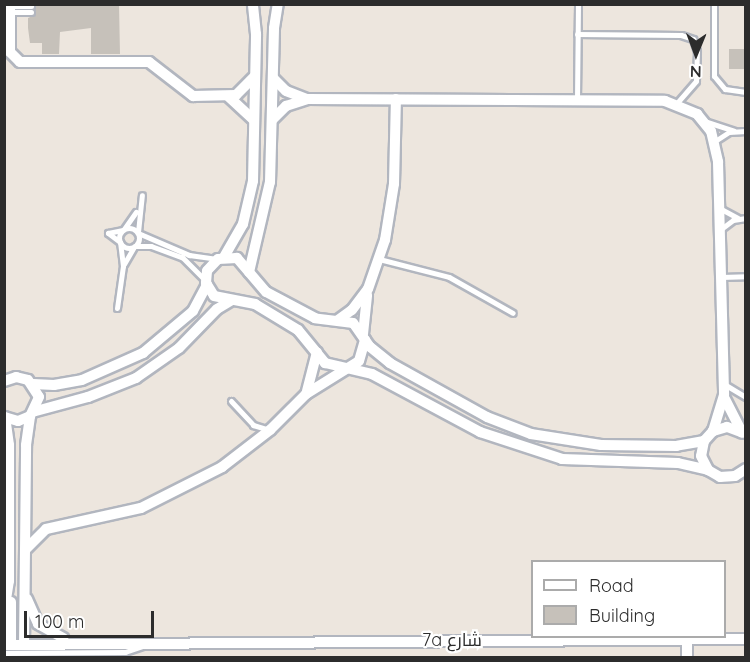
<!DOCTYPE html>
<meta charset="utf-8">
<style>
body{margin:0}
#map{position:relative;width:750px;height:662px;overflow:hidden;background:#ede6de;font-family:Quicksand,Cairo,sans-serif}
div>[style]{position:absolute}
.building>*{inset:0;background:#c6c1ba;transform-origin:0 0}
.roads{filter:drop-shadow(2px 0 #b2b6bf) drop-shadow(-2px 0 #b2b6bf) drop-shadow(0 2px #b2b6bf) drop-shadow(0 -2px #b2b6bf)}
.service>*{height:5px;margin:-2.5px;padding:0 2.5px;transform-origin:2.5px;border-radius:2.5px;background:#fff}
.service>.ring{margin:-2.5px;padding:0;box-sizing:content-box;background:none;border:5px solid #fff;border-radius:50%}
.minor>*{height:10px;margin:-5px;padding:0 5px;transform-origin:5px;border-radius:5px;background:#fff}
span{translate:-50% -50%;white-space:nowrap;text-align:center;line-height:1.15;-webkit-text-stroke:4.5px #fff;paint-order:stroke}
.street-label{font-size:18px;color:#2c2c2c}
.frame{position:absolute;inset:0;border:6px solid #2c2c2c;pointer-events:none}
.legend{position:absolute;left:531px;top:560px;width:195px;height:78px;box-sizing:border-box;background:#fff;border:2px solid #ababab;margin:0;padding:8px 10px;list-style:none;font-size:18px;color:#2c2c2c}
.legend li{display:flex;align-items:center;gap:12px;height:30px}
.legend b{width:30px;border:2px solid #ababab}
.north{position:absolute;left:666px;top:24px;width:60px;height:60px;-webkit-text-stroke:4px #fff;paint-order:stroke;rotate:181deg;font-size:16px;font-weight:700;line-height:24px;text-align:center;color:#2c2c2c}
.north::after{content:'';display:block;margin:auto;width:21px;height:27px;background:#2c2c2c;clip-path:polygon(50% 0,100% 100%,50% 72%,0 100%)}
.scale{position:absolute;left:24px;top:611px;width:130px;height:27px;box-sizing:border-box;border:3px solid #2c2c2c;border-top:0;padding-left:8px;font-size:18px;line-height:21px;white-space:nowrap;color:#2c2c2c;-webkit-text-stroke:4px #fff;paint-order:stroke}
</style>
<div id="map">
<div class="building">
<div style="clip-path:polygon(36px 4px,119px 4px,120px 54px,91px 54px,91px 28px,60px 32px,59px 54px,42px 54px,42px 43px,30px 43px,28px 28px,28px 18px,35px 15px)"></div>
<div style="left:729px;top:49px;width:17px;height:20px"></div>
</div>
<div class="roads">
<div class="service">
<div style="left:714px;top:4px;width:72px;rotate:90deg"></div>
<div style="left:714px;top:76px;width:17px;rotate:50deg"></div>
<div style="left:725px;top:89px;width:21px;rotate:8deg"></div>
<div style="left:10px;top:6px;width:21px"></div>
<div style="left:10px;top:12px;width:21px"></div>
<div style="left:577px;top:34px;width:104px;rotate:0.6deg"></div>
<div style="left:681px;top:35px;width:13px;rotate:18deg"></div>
<div style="left:693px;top:39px;width:13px;rotate:72deg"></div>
<div style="left:697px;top:51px;width:30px;rotate:92deg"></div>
<div style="left:696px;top:81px;width:29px;rotate:131deg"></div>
<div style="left:577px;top:100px;width:96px;rotate:-89.4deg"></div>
<div style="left:707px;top:122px;width:28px;rotate:18deg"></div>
<div style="left:715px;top:141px;width:17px;rotate:-33deg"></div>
<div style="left:729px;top:132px;width:17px;rotate:-3deg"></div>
<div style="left:721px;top:209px;width:19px;rotate:28deg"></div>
<div class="ring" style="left:119px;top:228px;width:15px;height:15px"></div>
<div style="left:124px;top:229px;width:21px;rotate:-55deg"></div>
<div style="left:721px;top:229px;width:15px;rotate:-37deg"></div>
<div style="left:733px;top:220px;width:13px;rotate:-9deg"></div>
<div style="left:138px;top:232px;width:37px;rotate:-84deg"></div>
<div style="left:138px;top:233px;width:56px;rotate:23.3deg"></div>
<div style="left:189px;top:255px;width:28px;rotate:8deg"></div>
<div style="left:120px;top:242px;width:15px;rotate:-143deg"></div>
<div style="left:108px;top:233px;width:14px;rotate:-12deg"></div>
<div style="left:136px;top:246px;width:15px"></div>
<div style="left:151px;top:246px;width:33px;rotate:20deg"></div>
<div style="left:182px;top:257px;width:31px;rotate:45deg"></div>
<div style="left:379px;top:259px;width:72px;rotate:14.4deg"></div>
<div style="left:449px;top:277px;width:73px;rotate:29.4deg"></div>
<div style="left:124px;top:264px;width:20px;rotate:-60deg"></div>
<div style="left:721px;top:277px;width:25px;rotate:-2deg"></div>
<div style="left:117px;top:308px;width:42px;rotate:-81.9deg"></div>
<div style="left:123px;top:266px;width:23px;rotate:-97deg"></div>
<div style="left:724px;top:384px;width:26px;rotate:31deg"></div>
<div style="left:231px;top:401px;width:33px;rotate:47deg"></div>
<div style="left:253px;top:425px;width:17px;rotate:17deg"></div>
<div style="left:4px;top:653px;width:121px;rotate:-0.5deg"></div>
<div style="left:125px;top:652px;width:18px;rotate:-19deg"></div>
</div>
<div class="minor">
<div style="left:10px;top:4px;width:48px;rotate:90deg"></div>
<div style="left:10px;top:52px;width:14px;rotate:45deg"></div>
<div style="left:20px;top:62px;width:129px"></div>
<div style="left:149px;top:62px;width:56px;rotate:37.7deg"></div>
<div style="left:193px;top:96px;width:43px;rotate:-1.3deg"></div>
<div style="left:236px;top:95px;width:27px;rotate:-45deg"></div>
<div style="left:273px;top:78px;width:18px;rotate:45deg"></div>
<div style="left:286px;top:91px;width:22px;rotate:21deg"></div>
<div style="left:229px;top:97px;width:34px;rotate:43deg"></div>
<div style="left:272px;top:120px;width:20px;rotate:-45deg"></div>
<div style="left:286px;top:106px;width:22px;rotate:-18deg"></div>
<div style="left:307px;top:99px;width:358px;rotate:0.3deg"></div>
<div style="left:665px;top:101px;width:35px;rotate:22deg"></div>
<div style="left:697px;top:114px;width:22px;rotate:51deg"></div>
<div style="left:711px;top:131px;width:32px;rotate:77deg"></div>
<div style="left:718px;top:162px;width:233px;rotate:88.5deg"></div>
<div style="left:724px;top:395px;width:38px;rotate:107deg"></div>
<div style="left:224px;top:257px;width:38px;rotate:-60deg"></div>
<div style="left:243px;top:224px;width:44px;rotate:-76.9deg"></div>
<div style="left:253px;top:181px;width:147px;rotate:-88.8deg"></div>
<div style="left:256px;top:34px;width:30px;rotate:-96deg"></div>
<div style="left:249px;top:272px;width:92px;rotate:-76.9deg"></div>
<div style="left:270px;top:182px;width:154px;rotate:-88.5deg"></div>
<div style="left:274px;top:28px;width:24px;rotate:-81deg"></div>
<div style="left:338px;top:320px;width:17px;rotate:-36deg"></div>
<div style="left:352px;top:310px;width:26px;rotate:-53deg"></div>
<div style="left:368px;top:289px;width:52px;rotate:-70.9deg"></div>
<div style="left:385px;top:240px;width:57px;rotate:-80.9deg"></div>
<div style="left:394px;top:184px;width:85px;rotate:-88.7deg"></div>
<div style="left:363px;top:334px;width:39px;rotate:-84deg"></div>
<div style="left:4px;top:381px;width:13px;rotate:-18deg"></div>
<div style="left:16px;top:377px;width:12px;rotate:14deg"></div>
<div style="left:28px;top:380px;width:20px;rotate:57deg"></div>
<div style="left:39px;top:397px;width:21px;rotate:115deg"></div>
<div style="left:30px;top:416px;width:13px;rotate:157deg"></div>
<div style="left:18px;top:421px;width:15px;rotate:-164deg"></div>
<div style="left:33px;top:384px;width:21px;rotate:3deg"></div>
<div style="left:54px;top:385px;width:28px;rotate:-10deg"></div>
<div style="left:82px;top:380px;width:67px;rotate:-23.9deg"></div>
<div style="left:143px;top:353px;width:65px;rotate:-40deg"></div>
<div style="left:193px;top:311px;width:30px;rotate:-62deg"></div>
<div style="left:307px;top:391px;width:40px;rotate:-75.6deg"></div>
<div style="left:725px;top:399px;width:38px;rotate:63deg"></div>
<div style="left:36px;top:411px;width:54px;rotate:-15.1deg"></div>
<div style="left:88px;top:397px;width:52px;rotate:-21.6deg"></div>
<div style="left:136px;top:378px;width:52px;rotate:-34.9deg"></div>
<div style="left:179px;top:348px;width:54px;rotate:-45.7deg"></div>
<div style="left:217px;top:309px;width:17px;rotate:-31deg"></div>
<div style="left:741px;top:432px;width:15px;rotate:-160deg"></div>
<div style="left:727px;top:427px;width:15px;rotate:164deg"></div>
<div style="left:713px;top:431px;width:13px;rotate:132deg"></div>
<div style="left:704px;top:441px;width:15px;rotate:101deg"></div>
<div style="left:701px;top:456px;width:16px;rotate:63deg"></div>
<div style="left:708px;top:470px;width:14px;rotate:30deg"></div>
<div style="left:720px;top:477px;width:15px;rotate:-4deg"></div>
<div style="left:735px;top:476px;width:13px;rotate:-32deg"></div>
<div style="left:704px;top:441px;width:27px;rotate:170deg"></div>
<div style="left:677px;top:446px;width:76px;rotate:-179.2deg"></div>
<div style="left:601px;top:445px;width:71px;rotate:-171.1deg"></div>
<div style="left:531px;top:434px;width:47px;rotate:-158.9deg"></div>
<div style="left:487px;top:417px;width:111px;rotate:-150.9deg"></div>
<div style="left:390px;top:363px;width:26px;rotate:-141deg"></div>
<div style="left:370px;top:347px;width:29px;rotate:-125deg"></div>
<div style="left:353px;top:323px;width:38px;rotate:-173deg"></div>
<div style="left:315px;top:318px;width:55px;rotate:-152deg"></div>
<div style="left:266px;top:292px;width:45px;rotate:-130.5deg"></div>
<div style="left:237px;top:258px;width:19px;rotate:177deg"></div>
<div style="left:218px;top:259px;width:16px;rotate:133deg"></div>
<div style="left:207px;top:271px;width:12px;rotate:95deg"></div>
<div style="left:206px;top:283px;width:15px;rotate:58deg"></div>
<div style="left:214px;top:296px;width:42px;rotate:11deg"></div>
<div style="left:255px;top:304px;width:50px;rotate:31.2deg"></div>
<div style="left:298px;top:330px;width:43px;rotate:50.7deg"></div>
<div style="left:325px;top:363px;width:48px;rotate:13.2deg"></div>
<div style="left:372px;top:374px;width:123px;rotate:28.2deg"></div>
<div style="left:480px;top:432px;width:86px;rotate:18.2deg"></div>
<div style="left:562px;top:459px;width:116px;rotate:2deg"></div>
<div style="left:678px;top:463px;width:31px;rotate:13deg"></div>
<div style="left:26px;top:549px;width:28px;rotate:-45deg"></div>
<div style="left:46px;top:529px;width:97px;rotate:-12.5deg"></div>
<div style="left:141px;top:508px;width:91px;rotate:-26.8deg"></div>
<div style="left:222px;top:467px;width:61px;rotate:-37.6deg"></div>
<div style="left:270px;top:430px;width:51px;rotate:-45deg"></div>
<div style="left:306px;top:394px;width:62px;rotate:-31.9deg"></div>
<div style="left:359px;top:361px;width:22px;rotate:-74deg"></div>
<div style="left:27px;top:599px;width:27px;rotate:66deg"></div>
<div style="left:38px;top:624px;width:29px;rotate:29deg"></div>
<div style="left:4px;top:612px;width:31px;rotate:-81deg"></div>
<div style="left:9px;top:581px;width:136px;rotate:-90deg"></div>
<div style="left:9px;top:445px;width:28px;rotate:-98deg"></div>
<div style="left:687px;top:638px;width:20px;rotate:90deg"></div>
<div style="left:4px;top:645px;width:742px;rotate:-0.46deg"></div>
<div style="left:11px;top:645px;width:43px;rotate:-90deg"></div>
<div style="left:24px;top:645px;width:200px;rotate:-89.4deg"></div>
<div style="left:26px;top:445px;width:29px;rotate:-82deg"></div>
</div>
</div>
<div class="street-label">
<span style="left:452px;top:640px">7a شارع</span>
</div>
<div class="frame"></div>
<ul class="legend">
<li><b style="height:8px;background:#fff"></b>Road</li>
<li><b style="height:16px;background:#c6c1ba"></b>Building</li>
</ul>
<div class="north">N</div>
<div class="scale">100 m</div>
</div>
